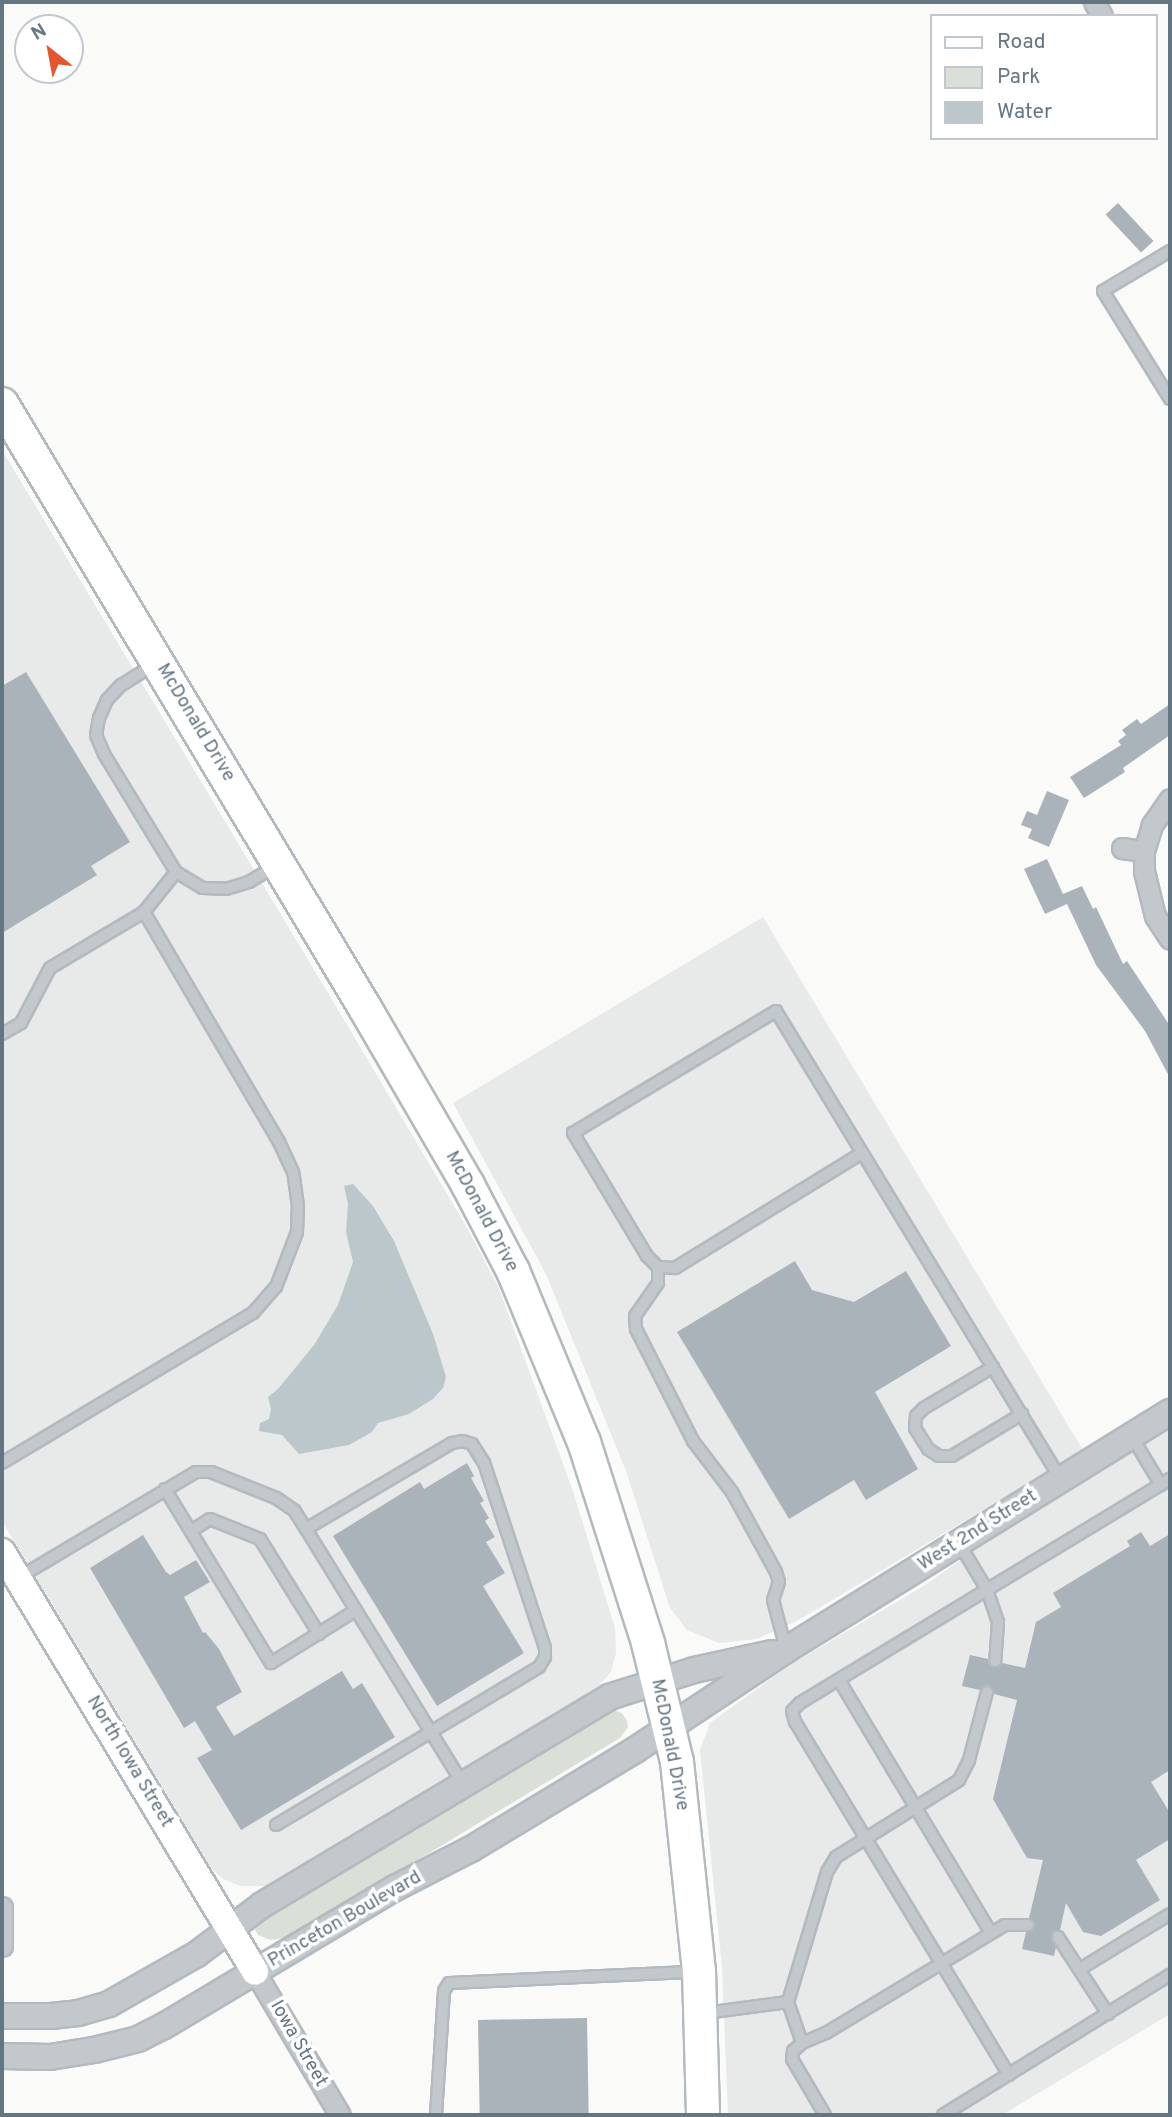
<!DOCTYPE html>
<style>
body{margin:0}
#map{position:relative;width:1172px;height:2117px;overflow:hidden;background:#fafaf8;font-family:Overpass,sans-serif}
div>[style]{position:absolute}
.built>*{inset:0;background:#e8e9e9}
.green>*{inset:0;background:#dadfd7}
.water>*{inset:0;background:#bbc7cb}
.building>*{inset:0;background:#aab3b9;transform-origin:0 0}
.roads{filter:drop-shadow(2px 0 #b3babf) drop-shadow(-2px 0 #b3babf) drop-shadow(0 2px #b3babf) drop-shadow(0 -2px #b3babf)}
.service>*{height:10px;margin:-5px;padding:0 5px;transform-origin:5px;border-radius:5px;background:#c3c8cc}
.minor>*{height:19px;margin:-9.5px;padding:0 9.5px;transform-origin:9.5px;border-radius:9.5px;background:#c3c8cc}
.tertiary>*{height:24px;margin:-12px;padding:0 12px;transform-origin:12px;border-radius:12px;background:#c3c8cc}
.secondary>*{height:26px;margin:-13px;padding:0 13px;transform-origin:13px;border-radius:13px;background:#fff}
.trunk>*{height:32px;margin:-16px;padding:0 16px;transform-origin:16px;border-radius:16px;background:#fff}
span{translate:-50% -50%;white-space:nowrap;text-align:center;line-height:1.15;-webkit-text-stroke:7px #fff;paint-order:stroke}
.street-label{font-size:19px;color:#657683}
.frame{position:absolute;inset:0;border:4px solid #657683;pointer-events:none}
.legend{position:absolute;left:930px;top:14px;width:228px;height:126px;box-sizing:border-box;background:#fff;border:2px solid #c1c8cd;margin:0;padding:9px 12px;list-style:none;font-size:21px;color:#657683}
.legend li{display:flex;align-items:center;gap:14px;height:35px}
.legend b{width:35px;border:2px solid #c1c8cd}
.north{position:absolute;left:14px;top:14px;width:70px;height:70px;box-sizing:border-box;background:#fff;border:2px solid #c1c8cd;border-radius:50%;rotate:329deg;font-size:19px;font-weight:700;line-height:28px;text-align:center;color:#657683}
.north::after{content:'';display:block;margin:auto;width:24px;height:32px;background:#e4572e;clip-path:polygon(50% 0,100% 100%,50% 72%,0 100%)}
</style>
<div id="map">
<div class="built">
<div style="clip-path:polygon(2px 450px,343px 1018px,466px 1226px,498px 1286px,573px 1491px,615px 1628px,616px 1653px,611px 1672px,594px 1691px,282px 1879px,265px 1886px,240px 1886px,223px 1879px,212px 1869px,2px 1521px)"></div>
<div style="clip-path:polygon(763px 917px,1083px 1450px,799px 1620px,757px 1639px,719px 1643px,687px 1630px,670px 1608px,626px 1471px,546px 1274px,453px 1103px)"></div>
<div style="clip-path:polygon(1170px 1425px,1170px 2014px,1002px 2115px,728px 2115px,722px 1967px,700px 1750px,710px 1723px,787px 1667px,925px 1585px,1025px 1515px)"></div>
</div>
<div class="green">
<div style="clip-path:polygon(614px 1710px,622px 1713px,627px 1721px,628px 1727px,620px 1738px,290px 1937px,271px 1940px,258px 1935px,255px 1930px,260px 1920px,605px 1712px)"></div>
</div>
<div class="water">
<div style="clip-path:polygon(353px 1184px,373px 1206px,394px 1241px,433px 1334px,446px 1377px,443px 1388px,433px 1399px,409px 1414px,378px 1423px,372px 1432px,349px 1445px,299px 1454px,282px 1435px,259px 1431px,260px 1423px,269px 1419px,271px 1409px,268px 1397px,278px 1389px,314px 1345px,338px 1305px,353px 1262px,346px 1232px,348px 1204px,344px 1186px)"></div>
</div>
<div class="building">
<div style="left:1118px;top:203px;width:52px;height:17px;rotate:47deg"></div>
<div style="clip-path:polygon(26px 672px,130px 842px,91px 866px,97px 875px,2px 933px,2px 686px)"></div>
<div style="clip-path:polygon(1170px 704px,1170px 735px,1123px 768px,1125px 772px,1084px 798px,1070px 777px,1121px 745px,1118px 741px,1126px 735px,1122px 730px,1137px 719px,1141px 724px)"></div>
<div style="clip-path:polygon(1047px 791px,1069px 800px,1049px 847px,1028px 838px,1032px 829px,1021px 825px,1027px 811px,1037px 815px)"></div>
<div style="clip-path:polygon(1047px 859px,1063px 894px,1082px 886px,1093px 909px,1096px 907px,1123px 964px,1127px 961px,1170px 1026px,1170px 1078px,1145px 1031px,1096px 965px,1067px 904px,1045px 914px,1024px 869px)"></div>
<div style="clip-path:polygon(795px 1261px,812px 1290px,854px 1302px,906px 1271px,951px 1346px,875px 1392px,918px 1469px,866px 1500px,854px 1480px,789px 1519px,677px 1332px)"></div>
<div style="clip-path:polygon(467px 1463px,474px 1476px,471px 1478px,484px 1501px,480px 1503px,489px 1518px,485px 1521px,495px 1537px,486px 1542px,505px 1573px,483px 1586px,524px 1653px,437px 1706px,333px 1536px,420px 1482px,424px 1489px)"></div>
<div style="clip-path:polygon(1141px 1532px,1150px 1546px,1170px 1534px,1170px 1770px,1151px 1782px,1170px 1813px,1170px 1839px,1136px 1860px,1160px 1900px,1101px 1936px,1083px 1932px,1066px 1903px,1060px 1930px,1051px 1934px,1056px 1947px,1054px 1956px,1022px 1949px,1026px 1932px,1032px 1931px,1035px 1926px,1029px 1918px,1043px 1860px,1027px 1858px,993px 1799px,1017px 1700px,994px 1694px,988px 1685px,980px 1690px,962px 1686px,970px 1655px,988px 1659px,994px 1668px,1002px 1663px,1025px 1668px,1036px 1622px,1061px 1607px,1053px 1593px,1130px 1546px,1127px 1541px)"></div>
<div style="clip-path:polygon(143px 1535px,166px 1572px,170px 1575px,196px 1560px,210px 1582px,184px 1597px,203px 1633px,205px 1632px,219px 1649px,242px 1692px,216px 1707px,234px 1736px,342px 1671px,353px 1689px,362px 1683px,395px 1737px,241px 1830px,197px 1758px,212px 1750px,195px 1721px,184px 1728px,90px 1568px)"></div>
<div style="left:587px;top:2018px;width:97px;height:109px;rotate:89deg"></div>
</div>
<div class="roads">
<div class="service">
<div style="left:1170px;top:251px;width:78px;rotate:149.2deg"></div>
<div style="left:1103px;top:291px;width:127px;rotate:58.2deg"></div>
<div style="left:155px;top:664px;width:40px;rotate:148deg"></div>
<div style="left:121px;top:685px;width:21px;rotate:133deg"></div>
<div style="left:107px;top:700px;width:20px;rotate:114deg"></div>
<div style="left:99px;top:718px;width:17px;rotate:100deg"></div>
<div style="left:96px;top:735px;width:21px;rotate:67deg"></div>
<div style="left:104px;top:754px;width:138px;rotate:58.6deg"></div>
<div style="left:176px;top:872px;width:31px;rotate:31deg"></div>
<div style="left:203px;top:888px;width:23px;rotate:2deg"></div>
<div style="left:226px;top:889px;width:24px;rotate:-17deg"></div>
<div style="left:249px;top:882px;width:33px;rotate:-31deg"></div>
<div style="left:2px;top:1034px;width:22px;rotate:-30deg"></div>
<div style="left:21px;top:1023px;width:62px;rotate:-62.2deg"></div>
<div style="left:50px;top:968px;width:109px;rotate:-30.8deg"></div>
<div style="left:144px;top:912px;width:51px;rotate:-51.3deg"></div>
<div style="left:862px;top:1153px;width:220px;rotate:148.4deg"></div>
<div style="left:675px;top:1268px;width:17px;rotate:-177deg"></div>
<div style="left:658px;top:1267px;width:16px;rotate:-135deg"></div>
<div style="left:647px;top:1256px;width:144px;rotate:-121deg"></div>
<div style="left:573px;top:1133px;width:237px;rotate:-31deg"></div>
<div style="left:776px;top:1011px;width:547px;rotate:58.69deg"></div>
<div style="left:658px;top:1267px;width:16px;rotate:90deg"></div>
<div style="left:658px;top:1283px;width:40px;rotate:124.9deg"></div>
<div style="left:635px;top:1316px;width:13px;rotate:86deg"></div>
<div style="left:636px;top:1329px;width:126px;rotate:63deg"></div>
<div style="left:693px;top:1441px;width:64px;rotate:52.6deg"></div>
<div style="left:732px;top:1492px;width:91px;rotate:61.2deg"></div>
<div style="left:776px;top:1572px;width:10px;rotate:73deg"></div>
<div style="left:779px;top:1582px;width:19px;rotate:108deg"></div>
<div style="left:773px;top:1600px;width:51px;rotate:75.1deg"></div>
<div style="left:993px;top:1367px;width:80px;rotate:149.3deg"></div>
<div style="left:924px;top:1408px;width:11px;rotate:135deg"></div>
<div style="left:916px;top:1416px;width:12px;rotate:95deg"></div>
<div style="left:915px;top:1428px;width:25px;rotate:58deg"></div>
<div style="left:928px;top:1449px;width:13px;rotate:32deg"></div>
<div style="left:939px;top:1456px;width:13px"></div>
<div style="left:952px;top:1456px;width:82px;rotate:-31deg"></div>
<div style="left:1132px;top:1437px;width:56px;rotate:58.9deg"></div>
<div style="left:2px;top:1463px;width:292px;rotate:-30.9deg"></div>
<div style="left:253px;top:1313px;width:35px;rotate:-49deg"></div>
<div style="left:276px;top:1287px;width:59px;rotate:-69.1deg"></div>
<div style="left:297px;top:1232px;width:26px;rotate:-88deg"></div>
<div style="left:298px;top:1206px;width:34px;rotate:-98deg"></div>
<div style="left:293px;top:1172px;width:33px;rotate:-115deg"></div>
<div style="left:279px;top:1142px;width:267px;rotate:-120.4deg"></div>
<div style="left:165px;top:1489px;width:204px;rotate:58.7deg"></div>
<div style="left:271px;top:1663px;width:100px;rotate:-31.9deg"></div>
<div style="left:191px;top:1531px;width:22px;rotate:-32deg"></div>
<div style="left:210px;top:1519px;width:54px;rotate:21.8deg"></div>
<div style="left:260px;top:1539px;width:112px;rotate:58.2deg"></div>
<div style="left:959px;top:1543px;width:55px;rotate:59.2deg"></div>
<div style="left:987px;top:1590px;width:34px;rotate:71deg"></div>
<div style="left:998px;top:1622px;width:39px;rotate:94deg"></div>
<div style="left:18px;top:1578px;width:207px;rotate:-30.8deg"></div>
<div style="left:196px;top:1472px;width:15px"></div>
<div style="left:211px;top:1472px;width:70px;rotate:21.8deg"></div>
<div style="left:276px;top:1498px;width:22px;rotate:34deg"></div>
<div style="left:294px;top:1510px;width:22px;rotate:58deg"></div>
<div style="left:306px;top:1529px;width:299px;rotate:58.4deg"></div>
<div style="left:839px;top:1680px;width:295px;rotate:59deg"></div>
<div style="left:276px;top:1825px;width:307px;rotate:-31deg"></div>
<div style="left:539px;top:1667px;width:12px;rotate:-59deg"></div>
<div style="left:545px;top:1657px;width:9px;rotate:-90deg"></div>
<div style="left:545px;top:1648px;width:195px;rotate:-108.2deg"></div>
<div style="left:484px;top:1463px;width:22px;rotate:-122deg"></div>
<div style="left:472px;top:1444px;width:9px;rotate:-162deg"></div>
<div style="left:463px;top:1441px;width:11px;rotate:170deg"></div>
<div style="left:452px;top:1443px;width:169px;rotate:149.5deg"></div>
<div style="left:1058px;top:1937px;width:92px;rotate:57deg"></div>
<div style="left:1080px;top:1969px;width:105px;rotate:-31.4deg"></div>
<div style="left:788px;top:2002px;width:43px;rotate:71.1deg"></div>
<div style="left:802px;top:2043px;width:12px;rotate:138deg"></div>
<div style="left:793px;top:2051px;width:8px;rotate:97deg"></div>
<div style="left:792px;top:2059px;width:65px;rotate:59.5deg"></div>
<div style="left:705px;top:2013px;width:84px;rotate:-7.5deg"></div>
<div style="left:788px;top:2002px;width:136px;rotate:-73.3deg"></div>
<div style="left:827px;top:1872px;width:17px;rotate:-59deg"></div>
<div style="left:836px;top:1857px;width:145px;rotate:-32deg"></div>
<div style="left:959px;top:1780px;width:22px;rotate:-63deg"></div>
<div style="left:969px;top:1760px;width:70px;rotate:-75.2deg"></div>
<div style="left:802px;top:2043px;width:26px;rotate:-23deg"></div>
<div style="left:826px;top:2033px;width:209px;rotate:-31.1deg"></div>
<div style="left:1005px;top:1925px;width:23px"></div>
<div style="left:1009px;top:2075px;width:413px;rotate:-121.2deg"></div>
<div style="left:795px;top:1722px;width:11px;rotate:-105deg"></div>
<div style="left:792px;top:1711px;width:11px;rotate:-45deg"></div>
<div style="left:800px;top:1703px;width:433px;rotate:-31.2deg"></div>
<div style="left:436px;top:2115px;width:124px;rotate:-86.3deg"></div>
<div style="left:444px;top:1991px;width:9px;rotate:-58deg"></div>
<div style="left:449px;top:1983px;width:246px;rotate:-2.6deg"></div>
<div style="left:943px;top:2115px;width:267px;rotate:-31.7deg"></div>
</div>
<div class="minor">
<div style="left:1094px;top:2px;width:16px;rotate:60deg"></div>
<div style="left:1170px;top:799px;width:32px;rotate:125deg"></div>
<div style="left:1152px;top:825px;width:27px;rotate:107deg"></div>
<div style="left:1144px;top:851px;width:20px;rotate:90deg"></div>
<div style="left:1144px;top:871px;width:46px;rotate:76.3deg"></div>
<div style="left:1155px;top:916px;width:27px;rotate:57deg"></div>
<div style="left:1122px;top:848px;width:22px;rotate:8deg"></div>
<div style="left:2px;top:1907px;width:39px;rotate:90deg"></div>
<div style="left:255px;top:1972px;width:166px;rotate:59.3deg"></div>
</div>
<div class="tertiary">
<div style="left:2px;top:2016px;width:49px"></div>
<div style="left:51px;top:2016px;width:27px;rotate:-6deg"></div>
<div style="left:78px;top:2013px;width:32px;rotate:-16deg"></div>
<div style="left:109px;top:2004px;width:101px;rotate:-29.6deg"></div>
<div style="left:197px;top:1954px;width:81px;rotate:-37deg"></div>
<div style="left:262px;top:1905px;width:405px;rotate:-30.9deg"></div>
<div style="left:609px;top:1697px;width:89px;rotate:-17.6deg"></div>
<div style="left:694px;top:1670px;width:80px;rotate:-12.3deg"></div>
<div style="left:2px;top:2056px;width:48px;rotate:1.2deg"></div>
<div style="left:50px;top:2057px;width:45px;rotate:-9deg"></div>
<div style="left:94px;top:2050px;width:45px;rotate:-14deg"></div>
<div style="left:138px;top:2039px;width:29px;rotate:-27deg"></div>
<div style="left:164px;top:2026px;width:269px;rotate:-30.9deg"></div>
<div style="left:395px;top:1888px;width:85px;rotate:-27.2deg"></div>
<div style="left:471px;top:1849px;width:192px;rotate:-31.1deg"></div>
<div style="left:635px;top:1750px;width:181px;rotate:-33.5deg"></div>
<div style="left:786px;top:1650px;width:452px;rotate:-31.8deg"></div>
</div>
<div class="secondary">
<div style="left:2px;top:1552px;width:490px;rotate:58.9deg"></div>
</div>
<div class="trunk">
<div style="left:2px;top:404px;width:705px;rotate:58.99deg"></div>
<div style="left:365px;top:1008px;width:205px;rotate:59.8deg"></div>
<div style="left:468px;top:1185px;width:97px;rotate:62.4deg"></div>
<div style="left:513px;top:1271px;width:185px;rotate:67.5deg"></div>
<div style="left:584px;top:1442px;width:211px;rotate:72.3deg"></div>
<div style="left:648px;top:1643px;width:122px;rotate:76.3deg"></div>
<div style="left:677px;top:1762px;width:210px;rotate:84deg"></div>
<div style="left:699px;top:1971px;width:144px;rotate:88.4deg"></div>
</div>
</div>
<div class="street-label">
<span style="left:195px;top:723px;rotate:59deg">McDonald Drive</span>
<span style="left:481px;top:1212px;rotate:62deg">McDonald Drive</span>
<span style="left:978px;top:1531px;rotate:-32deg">West 2nd Street</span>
<span style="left:669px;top:1745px;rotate:79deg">McDonald Drive</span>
<span style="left:129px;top:1762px;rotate:59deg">North Iowa Street</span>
<span style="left:345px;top:1920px;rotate:-30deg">Princeton Boulevard</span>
<span style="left:298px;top:2044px;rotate:60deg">Iowa Street</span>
</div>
<div class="frame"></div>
<ul class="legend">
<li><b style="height:9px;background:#fff"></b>Road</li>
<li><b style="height:19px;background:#dadfd7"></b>Park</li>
<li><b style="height:19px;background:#bbc7cb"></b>Water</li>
</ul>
<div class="north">N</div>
</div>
